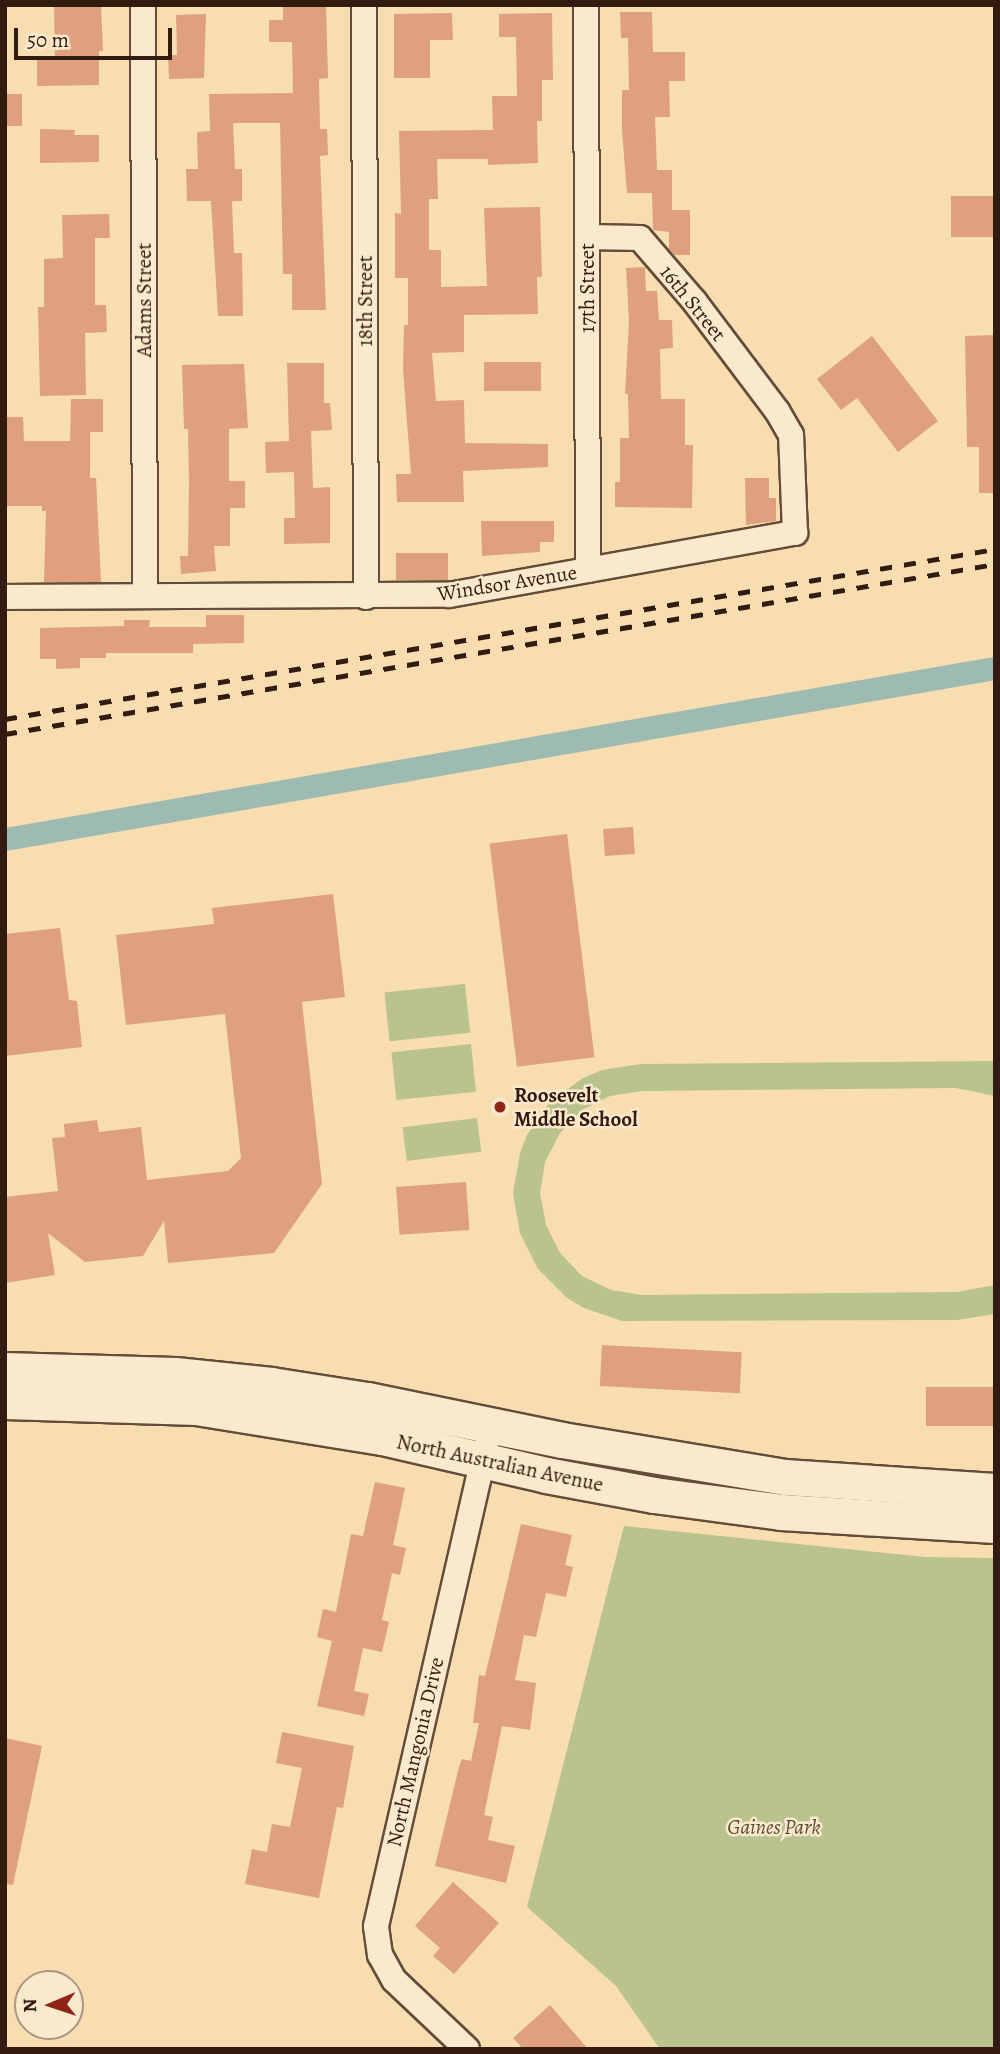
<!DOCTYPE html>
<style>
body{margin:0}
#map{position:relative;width:1000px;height:2054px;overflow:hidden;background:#f7ddb0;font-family:Alegreya,serif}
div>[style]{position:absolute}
.green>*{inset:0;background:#bac28d;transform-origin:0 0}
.canal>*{height:23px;margin:-11.5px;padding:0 11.5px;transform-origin:11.5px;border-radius:11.5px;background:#9ebbb1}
.building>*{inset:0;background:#dfa07e;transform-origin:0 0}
.roads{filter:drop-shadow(2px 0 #634c39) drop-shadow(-2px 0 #634c39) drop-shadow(0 2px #634c39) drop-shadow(0 -2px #634c39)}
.street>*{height:24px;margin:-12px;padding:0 12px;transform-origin:12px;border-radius:12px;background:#fae9cc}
.secondary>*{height:35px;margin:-17.5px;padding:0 17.5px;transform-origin:17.5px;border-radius:17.5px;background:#fae9cc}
.rail>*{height:5px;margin-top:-2.5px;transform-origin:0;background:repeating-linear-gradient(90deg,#321c11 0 12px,transparent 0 24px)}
.dots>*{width:19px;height:19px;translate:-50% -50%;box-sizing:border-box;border:4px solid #fae9cc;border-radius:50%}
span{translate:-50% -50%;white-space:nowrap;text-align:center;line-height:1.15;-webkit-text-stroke:5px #fae9cc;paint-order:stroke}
.street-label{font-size:21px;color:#321c11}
.poi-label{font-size:21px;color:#321c11;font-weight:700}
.left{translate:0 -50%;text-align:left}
.park-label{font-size:21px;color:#5b4e36;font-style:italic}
.frame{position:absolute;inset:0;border:7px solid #321c11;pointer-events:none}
.north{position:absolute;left:14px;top:1970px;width:70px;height:70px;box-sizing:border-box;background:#fae9cc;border:2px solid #aa9781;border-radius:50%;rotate:268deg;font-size:19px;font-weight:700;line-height:28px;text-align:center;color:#321c11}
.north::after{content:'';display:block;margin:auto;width:24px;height:32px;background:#8f2418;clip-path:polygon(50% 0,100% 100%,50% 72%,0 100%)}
.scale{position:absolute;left:14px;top:28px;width:158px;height:32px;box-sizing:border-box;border:4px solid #321c11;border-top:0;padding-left:9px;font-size:21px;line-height:24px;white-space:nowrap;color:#321c11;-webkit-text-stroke:5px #fae9cc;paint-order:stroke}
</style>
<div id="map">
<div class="green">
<div style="left:465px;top:984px;width:49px;height:81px;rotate:84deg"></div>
<div style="left:471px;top:1044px;width:48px;height:80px;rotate:84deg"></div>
<div style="clip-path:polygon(995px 1061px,995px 1096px,956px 1088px,642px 1091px,610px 1096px,582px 1110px,560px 1133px,545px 1162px,540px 1193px,546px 1225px,560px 1253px,582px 1276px,611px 1290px,642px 1295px,957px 1292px,995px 1285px,995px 1314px,957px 1320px,622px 1321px,584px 1308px,567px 1298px,538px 1269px,520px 1233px,513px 1193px,520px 1153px,527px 1135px,550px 1102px,583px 1078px,602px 1070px,641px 1064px)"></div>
<div style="left:477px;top:1118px;width:34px;height:75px;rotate:83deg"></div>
<div style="clip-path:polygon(624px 1526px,925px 1557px,995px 1558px,995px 2049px,660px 2049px,616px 1986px,527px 1907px)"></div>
</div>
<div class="canal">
<div style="left:5px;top:839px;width:1005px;rotate:-9.8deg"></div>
</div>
<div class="building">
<div style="clip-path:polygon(54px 5px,101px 5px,103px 51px,99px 51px,99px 85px,37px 86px,37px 59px,55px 59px)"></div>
<div style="clip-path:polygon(283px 5px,326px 5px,328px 78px,319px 79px,320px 129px,327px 129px,328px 155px,320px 156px,326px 310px,292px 310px,292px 274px,283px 274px,280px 123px,233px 123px,235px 169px,242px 169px,242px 201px,232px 201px,234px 253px,242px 253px,243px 316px,218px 316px,211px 201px,187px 201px,186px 169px,198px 169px,197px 132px,210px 131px,209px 94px,293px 93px,292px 42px,269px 42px,269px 20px,283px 20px)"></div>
<div style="clip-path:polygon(620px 12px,652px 12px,653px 52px,685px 52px,685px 81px,669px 81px,670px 117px,655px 117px,657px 170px,672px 170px,672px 210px,690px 210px,690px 255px,675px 255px,669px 249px,669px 232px,653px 230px,652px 193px,627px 193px,622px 131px,622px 90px,629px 90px,628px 38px,621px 38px)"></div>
<div style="clip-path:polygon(452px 13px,453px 40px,430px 40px,430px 78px,394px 78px,394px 14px)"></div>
<div style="clip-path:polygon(552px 13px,553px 80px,542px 80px,542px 121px,537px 121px,538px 163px,488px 165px,488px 159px,437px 159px,438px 199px,429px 199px,429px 250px,441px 250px,441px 287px,487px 286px,484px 208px,540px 207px,542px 277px,537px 277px,538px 314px,464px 315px,464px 352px,432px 353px,436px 401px,464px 400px,465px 443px,548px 444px,548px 467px,463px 471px,464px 502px,397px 502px,396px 474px,411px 474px,403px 370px,404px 325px,408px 325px,408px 278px,395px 278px,395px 213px,401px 214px,399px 131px,493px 130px,492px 96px,517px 96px,516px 37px,499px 37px,499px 14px)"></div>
<div style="clip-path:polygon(206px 14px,204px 78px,169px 79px,168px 55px,177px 55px,176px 15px)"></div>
<div style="left:5px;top:94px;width:17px;height:32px"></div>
<div style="clip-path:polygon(40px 129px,75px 130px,74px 135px,99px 135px,99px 162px,40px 163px)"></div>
<div style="left:995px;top:196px;width:41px;height:44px;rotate:90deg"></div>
<div style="clip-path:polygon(109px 214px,110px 238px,95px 238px,95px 305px,106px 305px,107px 332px,85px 333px,86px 395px,40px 396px,38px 307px,44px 307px,44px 259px,63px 258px,62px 215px)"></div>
<div style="clip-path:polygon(645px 267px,646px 291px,657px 291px,659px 320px,672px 320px,673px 348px,660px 349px,661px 399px,685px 399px,685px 445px,693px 445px,692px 508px,615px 507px,615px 482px,620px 482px,620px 438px,629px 438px,628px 394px,625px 394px,629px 321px,626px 268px)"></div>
<div style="clip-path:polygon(995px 335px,995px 493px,979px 493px,979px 447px,967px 447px,965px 336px)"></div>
<div style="clip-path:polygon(872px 336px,938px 421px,898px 452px,857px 398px,841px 410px,817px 379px)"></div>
<div style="left:541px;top:362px;width:29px;height:57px;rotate:90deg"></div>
<div style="clip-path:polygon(287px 363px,324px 363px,324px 403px,330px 403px,332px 430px,311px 431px,313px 488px,330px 487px,330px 543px,284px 544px,284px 518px,295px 518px,294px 472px,266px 473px,265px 442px,289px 441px)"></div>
<div style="clip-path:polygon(244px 364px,248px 428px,229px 429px,229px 481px,245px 481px,245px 508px,230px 508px,230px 546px,214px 546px,216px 571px,181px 574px,180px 556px,188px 556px,189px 482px,188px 429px,184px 429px,182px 365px)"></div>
<div style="clip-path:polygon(71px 399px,103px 399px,103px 432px,90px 432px,90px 478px,96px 478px,101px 582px,44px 582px,46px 511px,42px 511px,42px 506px,5px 506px,5px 417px,23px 417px,24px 441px,70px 441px)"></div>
<div style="clip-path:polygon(745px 478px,769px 478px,769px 498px,776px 498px,776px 521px,746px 525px)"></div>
<div style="clip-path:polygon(481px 521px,554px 521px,554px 542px,540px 542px,540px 552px,482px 556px)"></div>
<div style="left:448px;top:553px;width:27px;height:52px;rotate:90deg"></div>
<div style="clip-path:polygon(206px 615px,244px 615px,244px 643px,193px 644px,193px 653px,106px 653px,106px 658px,80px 658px,80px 668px,56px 669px,56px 659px,40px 659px,40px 628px,124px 626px,124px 620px,150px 620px,149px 627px,206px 627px)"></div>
<div style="left:633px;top:827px;width:27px;height:30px;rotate:86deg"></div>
<div style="left:567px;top:834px;width:225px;height:78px;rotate:83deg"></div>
<div style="clip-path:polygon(333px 894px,345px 997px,302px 1002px,322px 1184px,274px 1253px,168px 1263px,164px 1221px,143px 1256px,85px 1262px,48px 1233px,55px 1275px,5px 1283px,5px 1197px,58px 1191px,52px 1138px,65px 1137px,64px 1124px,97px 1120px,99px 1132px,141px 1127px,147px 1180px,228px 1171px,241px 1158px,225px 1014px,126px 1025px,116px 935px,214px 924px,212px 908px)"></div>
<div style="clip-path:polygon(60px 928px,69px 1000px,77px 1001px,82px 1047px,5px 1056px,5px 934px)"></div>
<div style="left:466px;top:1182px;width:48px;height:70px;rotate:86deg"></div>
<div style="left:602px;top:1345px;width:140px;height:41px;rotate:3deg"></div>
<div style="left:995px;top:1387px;width:39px;height:69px;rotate:90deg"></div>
<div style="clip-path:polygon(375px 1482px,405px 1488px,393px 1545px,406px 1548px,400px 1575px,392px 1573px,382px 1620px,389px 1622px,382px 1652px,363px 1648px,354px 1691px,369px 1694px,364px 1716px,317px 1706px,332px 1641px,317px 1637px,323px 1609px,336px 1612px,351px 1534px,363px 1536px)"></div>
<div style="clip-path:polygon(521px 1524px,572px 1535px,565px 1565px,573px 1567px,566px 1597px,546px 1593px,536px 1637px,524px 1635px,515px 1680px,536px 1683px,530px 1730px,502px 1726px,484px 1815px,493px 1817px,488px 1840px,515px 1846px,506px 1883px,435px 1866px,459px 1767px,462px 1759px,471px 1761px,479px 1723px,473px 1723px,479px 1675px,485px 1676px)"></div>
<div style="clip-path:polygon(282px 1732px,354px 1746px,343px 1808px,337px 1807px,319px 1898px,245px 1884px,252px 1849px,267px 1852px,272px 1824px,290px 1827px,302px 1768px,276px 1763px)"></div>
<div style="clip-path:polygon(5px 1738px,42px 1746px,13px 1885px,5px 1884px)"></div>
<div style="clip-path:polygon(453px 1882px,499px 1923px,454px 1974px,433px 1956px,440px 1948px,415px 1926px)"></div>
<div style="clip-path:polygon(550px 2005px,588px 2049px,523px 2049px,513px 2038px)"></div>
</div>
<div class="roads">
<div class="street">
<div style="left:143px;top:5px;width:590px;rotate:89.81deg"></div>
<div style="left:364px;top:5px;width:592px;rotate:89.81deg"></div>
<div style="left:586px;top:5px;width:565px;rotate:89.8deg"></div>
<div style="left:5px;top:597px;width:444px;rotate:-0.3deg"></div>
<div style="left:449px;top:595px;width:352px;rotate:-10.2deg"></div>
<div style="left:795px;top:533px;width:98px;rotate:-92.3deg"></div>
<div style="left:791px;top:435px;width:28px;rotate:-120deg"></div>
<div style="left:777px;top:411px;width:136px;rotate:-127deg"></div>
<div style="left:695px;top:302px;width:84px;rotate:-130.7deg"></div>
<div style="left:640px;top:238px;width:53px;rotate:-178.9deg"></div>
<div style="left:467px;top:2049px;width:100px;rotate:-136.6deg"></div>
<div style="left:394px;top:1980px;width:29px;rotate:-119deg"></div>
<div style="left:380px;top:1955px;width:29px;rotate:-98deg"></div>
<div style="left:376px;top:1926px;width:492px;rotate:-77.1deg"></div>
</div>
<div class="secondary">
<div style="left:5px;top:1370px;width:170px;rotate:1.7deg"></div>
<div style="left:175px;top:1375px;width:97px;rotate:5.9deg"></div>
<div style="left:271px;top:1385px;width:97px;rotate:8.9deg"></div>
<div style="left:367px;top:1400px;width:199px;rotate:11.6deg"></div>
<div style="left:562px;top:1440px;width:226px;rotate:9.4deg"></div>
<div style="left:785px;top:1477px;width:210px;rotate:3.8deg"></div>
<div style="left:5px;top:1401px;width:191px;rotate:1.8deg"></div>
<div style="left:196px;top:1407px;width:188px;rotate:9.2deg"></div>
<div style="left:382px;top:1437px;width:168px;rotate:13deg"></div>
<div style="left:546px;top:1475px;width:110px;rotate:10.5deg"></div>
<div style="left:654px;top:1495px;width:128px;rotate:7.6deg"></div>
<div style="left:781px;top:1512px;width:214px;rotate:3.5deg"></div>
</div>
</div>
<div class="rail">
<div style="left:5px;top:719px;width:1004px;rotate:-9.74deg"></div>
<div style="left:5px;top:734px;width:1004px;rotate:-9.74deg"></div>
</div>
<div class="dots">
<div style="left:500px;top:1107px;background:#8f2418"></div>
</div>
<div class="street-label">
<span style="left:587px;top:288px;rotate:-90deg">17th Street</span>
<span style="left:144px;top:300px;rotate:-90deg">Adams Street</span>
<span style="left:365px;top:301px;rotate:-90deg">18th Street</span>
<span style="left:693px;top:303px;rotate:51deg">16th Street</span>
<span style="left:507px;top:583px;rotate:-9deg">Windsor Avenue</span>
<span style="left:500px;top:1463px;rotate:12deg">North Australian Avenue</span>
<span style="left:415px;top:1752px;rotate:-77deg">North Mangonia Drive</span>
</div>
<div class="poi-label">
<span class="left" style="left:514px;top:1107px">Roosevelt<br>Middle School</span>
</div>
<div class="park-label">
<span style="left:774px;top:1827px">Gaines Park</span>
</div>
<div class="frame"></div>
<div class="north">N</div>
<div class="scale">50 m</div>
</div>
